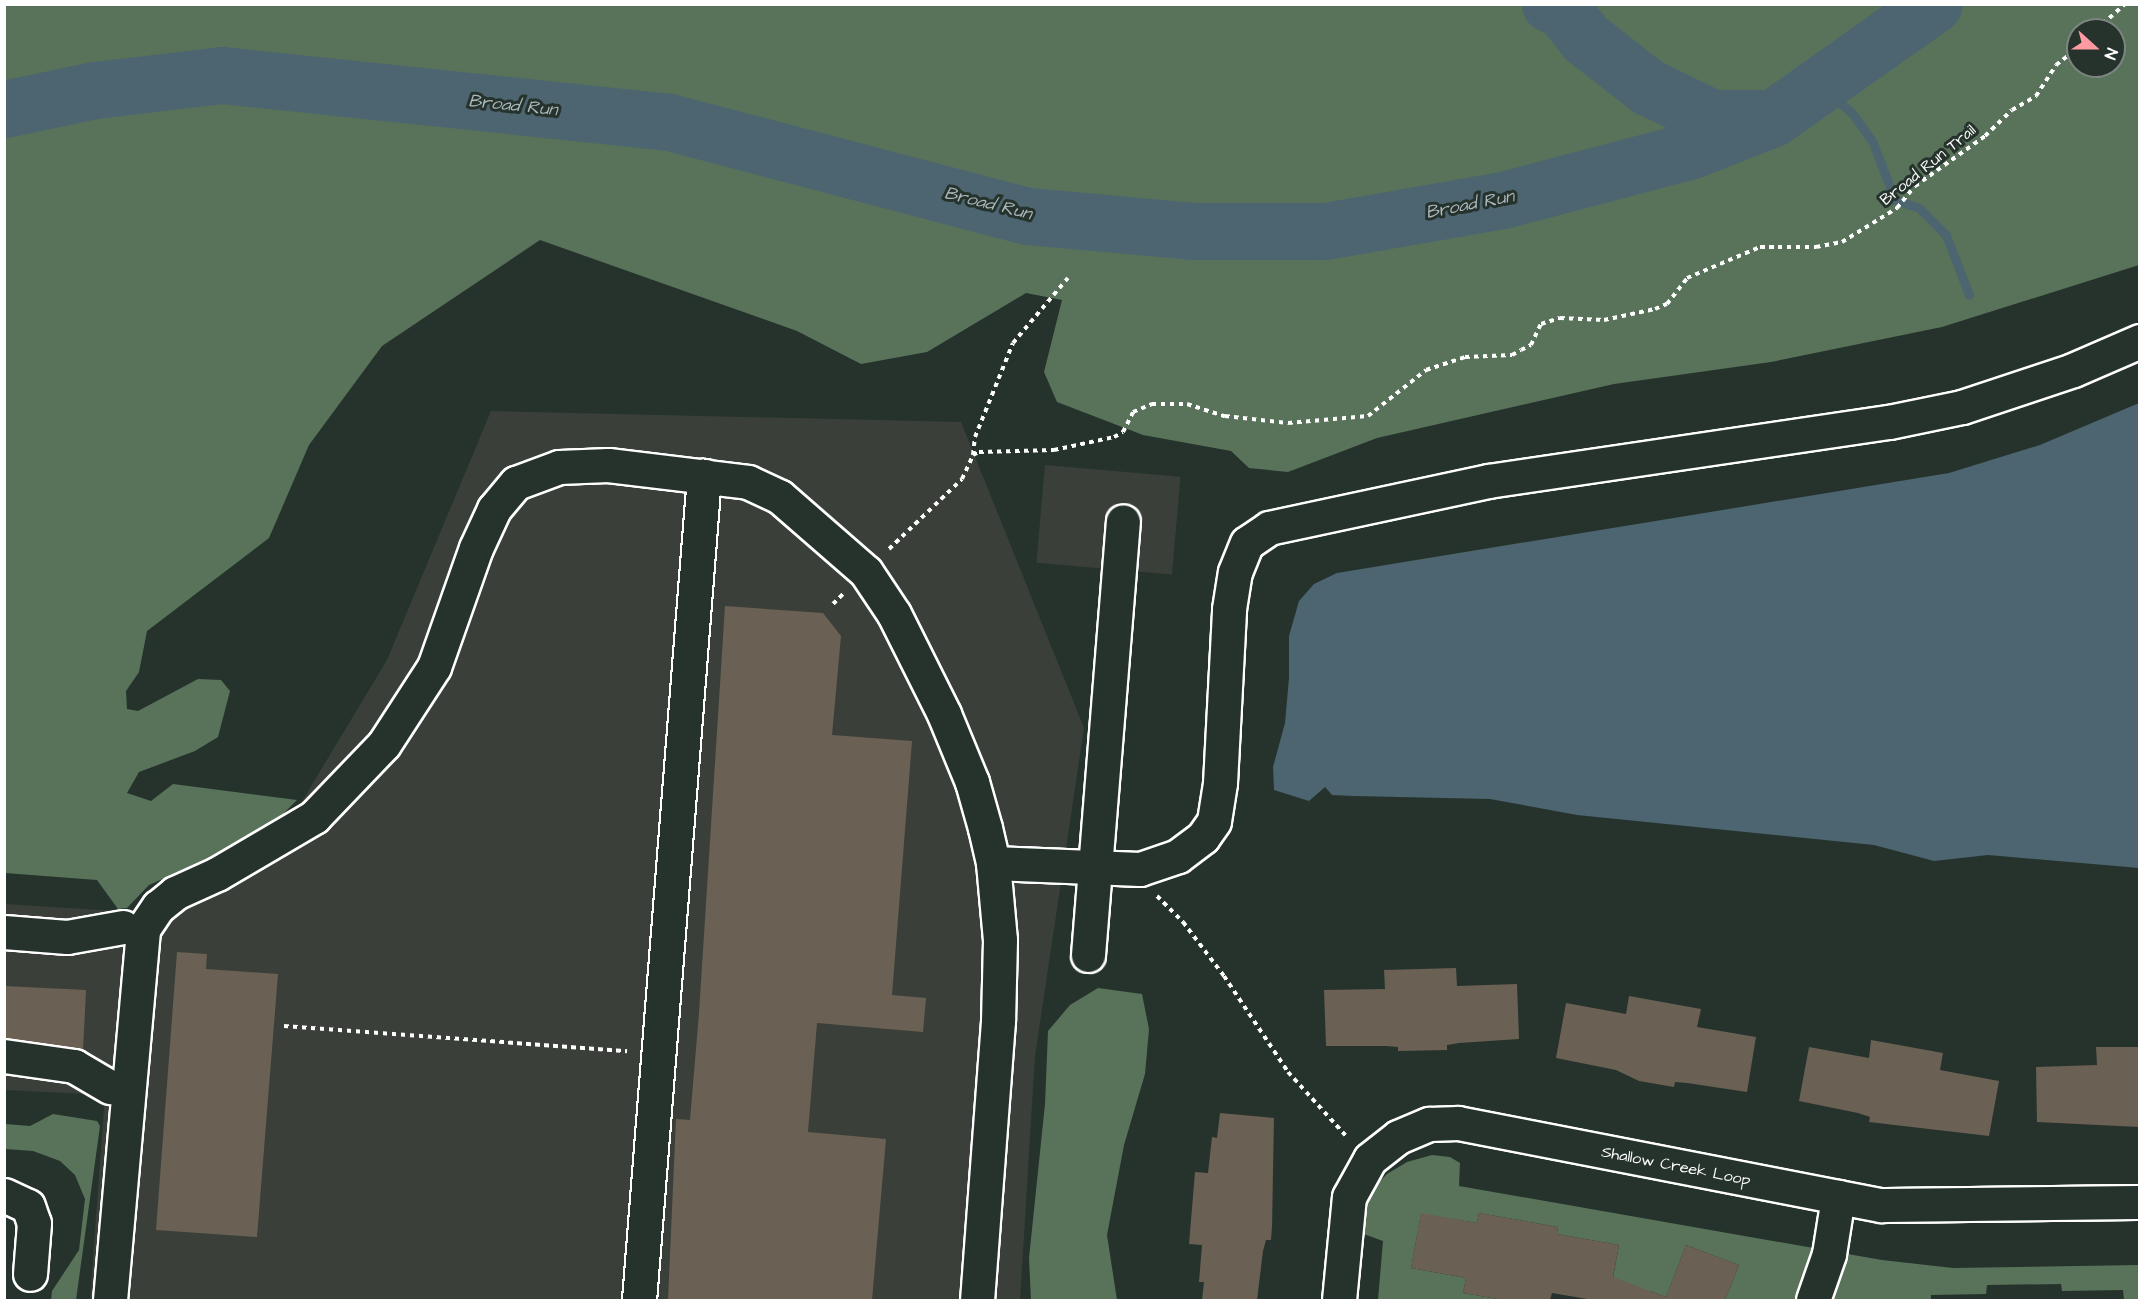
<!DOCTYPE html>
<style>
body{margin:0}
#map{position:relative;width:2144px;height:1305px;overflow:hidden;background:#26332d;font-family:"Architects Daughter",sans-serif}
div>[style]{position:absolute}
.built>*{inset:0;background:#3a4039;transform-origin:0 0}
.green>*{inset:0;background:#58735a}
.water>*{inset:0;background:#4c6570}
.stream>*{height:9px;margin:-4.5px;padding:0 4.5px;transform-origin:4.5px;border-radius:4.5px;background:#4c6570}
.river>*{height:57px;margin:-28.5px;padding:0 28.5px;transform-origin:28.5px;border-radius:28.5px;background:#4c6570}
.building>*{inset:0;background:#6a6054}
.path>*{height:4px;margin-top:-2px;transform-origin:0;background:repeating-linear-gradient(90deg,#fff 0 4.5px,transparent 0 9px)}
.roads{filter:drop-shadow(2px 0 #fff) drop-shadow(-2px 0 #fff) drop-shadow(0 2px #fff) drop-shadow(0 -2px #fff)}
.minor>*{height:33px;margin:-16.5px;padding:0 16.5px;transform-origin:16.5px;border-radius:16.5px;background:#26332d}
span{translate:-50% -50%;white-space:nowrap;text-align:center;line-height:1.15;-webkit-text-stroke:6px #26332d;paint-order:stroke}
.street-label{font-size:16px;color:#fff}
.water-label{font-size:18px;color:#aebabf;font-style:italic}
.frame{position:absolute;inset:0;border:6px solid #fff;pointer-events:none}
.north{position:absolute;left:2066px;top:18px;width:60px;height:60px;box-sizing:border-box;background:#26332d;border:2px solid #7d8581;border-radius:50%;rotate:111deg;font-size:16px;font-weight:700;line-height:24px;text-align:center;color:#fff}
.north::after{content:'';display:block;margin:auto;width:21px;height:27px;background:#ff9aa2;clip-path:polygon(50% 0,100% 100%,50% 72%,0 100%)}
</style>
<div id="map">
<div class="built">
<div style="clip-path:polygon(491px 411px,961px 422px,1084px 728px,1035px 1056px,1020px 1300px,90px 1300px,105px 1095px,5px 1090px,5px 904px,131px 912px,292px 818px,387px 660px)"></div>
<div style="left:1045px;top:465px;width:136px;height:98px;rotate:5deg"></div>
</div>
<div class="green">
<div style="clip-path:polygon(evenodd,4px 5px,2139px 5px,2139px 265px,1942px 327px,1771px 362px,1614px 384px,1377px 438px,1288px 472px,1249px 468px,1231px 451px,1143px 435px,1057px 402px,1044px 372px,1062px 300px,1026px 293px,927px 352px,861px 364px,797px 331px,540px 240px,382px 346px,309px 445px,269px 538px,147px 631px,139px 672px,126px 691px,127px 709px,138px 711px,198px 679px,221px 680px,230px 691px,218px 737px,195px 751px,139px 772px,127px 793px,151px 801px,173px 784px,297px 800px,277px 820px,235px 847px,149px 885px,127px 908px,118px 909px,97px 880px,5px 873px,4px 5px,2078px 30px,2114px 30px,2114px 66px,2078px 66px,2078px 30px)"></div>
<div style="clip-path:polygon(1098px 988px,1142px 994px,1149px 1029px,1145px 1074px,1124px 1145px,1107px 1235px,1117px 1300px,1031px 1300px,1029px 1258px,1045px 1104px,1048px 1031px,1070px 1005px)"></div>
<div style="clip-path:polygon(53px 1114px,97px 1121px,100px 1126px,76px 1300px,51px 1300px,52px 1291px,79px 1250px,85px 1199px,75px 1175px,60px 1161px,33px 1151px,5px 1149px,5px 1124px,30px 1126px)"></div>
<div style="clip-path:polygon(1432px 1155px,1450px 1157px,1460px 1163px,1459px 1186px,1882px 1260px,1953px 1268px,2139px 1265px,2139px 1300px,2124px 1300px,2123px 1290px,2062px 1291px,2061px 1284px,1987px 1285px,1986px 1294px,1931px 1295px,1931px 1300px,1725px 1300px,1739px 1265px,1686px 1245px,1666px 1297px,1650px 1291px,1646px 1300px,1609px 1300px,1619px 1245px,1557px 1234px,1558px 1227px,1479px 1213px,1477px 1223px,1421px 1214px,1411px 1268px,1466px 1278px,1463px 1293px,1503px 1300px,1378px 1300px,1383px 1241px,1361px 1233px,1362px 1210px,1373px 1188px,1387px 1174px,1407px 1162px)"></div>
</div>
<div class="water">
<div style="clip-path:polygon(2139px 403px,2139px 868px,1988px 855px,1934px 861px,1874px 845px,1577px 815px,1490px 799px,1353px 796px,1332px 795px,1325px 787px,1309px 801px,1274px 790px,1273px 767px,1285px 723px,1289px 678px,1289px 636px,1299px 601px,1314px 584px,1337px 573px,1949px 473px,2040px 445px)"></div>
</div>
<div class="stream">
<div style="left:1822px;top:87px;width:41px;rotate:41.1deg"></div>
<div style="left:1853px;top:114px;width:35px;rotate:55deg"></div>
<div style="left:1873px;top:143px;width:61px;rotate:68.9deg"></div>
<div style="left:1895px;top:200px;width:25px;rotate:18deg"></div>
<div style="left:1919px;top:208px;width:38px;rotate:45deg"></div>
<div style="left:1946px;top:235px;width:64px;rotate:69deg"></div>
</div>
<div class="river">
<div style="left:1550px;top:4px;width:11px;rotate:15deg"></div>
<div style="left:1561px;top:7px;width:39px;rotate:52deg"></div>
<div style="left:1585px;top:38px;width:80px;rotate:37.9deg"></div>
<div style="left:1648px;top:87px;width:71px;rotate:25.8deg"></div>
<div style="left:1712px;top:118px;width:54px"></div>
<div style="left:4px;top:109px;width:93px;rotate:-11.8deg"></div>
<div style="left:95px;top:90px;width:128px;rotate:-6.7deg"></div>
<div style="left:222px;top:75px;width:449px;rotate:6deg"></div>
<div style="left:669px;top:122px;width:371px;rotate:14.7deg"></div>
<div style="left:1028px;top:216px;width:165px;rotate:5.2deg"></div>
<div style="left:1192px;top:231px;width:133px"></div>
<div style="left:1325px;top:231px;width:181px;rotate:-9.9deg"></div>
<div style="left:1503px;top:200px;width:192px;rotate:-14.8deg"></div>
<div style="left:1689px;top:151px;width:90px;rotate:-21.4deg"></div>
<div style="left:1773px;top:118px;width:197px;rotate:-35.3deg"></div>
</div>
<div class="building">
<div style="clip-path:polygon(725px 606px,823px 613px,841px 636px,832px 735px,912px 741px,892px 995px,926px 998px,923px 1032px,817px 1023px,808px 1132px,886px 1139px,872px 1300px,668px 1300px,676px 1119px,690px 1120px,699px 1013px)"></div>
<div style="clip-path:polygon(177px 952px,207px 954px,206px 969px,278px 974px,257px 1237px,156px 1230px)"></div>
<div style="clip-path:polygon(1456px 968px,1457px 986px,1517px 984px,1519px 1039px,1459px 1043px,1447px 1045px,1447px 1050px,1398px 1051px,1398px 1047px,1386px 1046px,1326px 1046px,1324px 990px,1385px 989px,1384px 970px)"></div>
<div style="clip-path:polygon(4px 986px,86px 990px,83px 1050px,4px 1038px)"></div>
<div style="clip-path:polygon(1629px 996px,1701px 1009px,1697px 1027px,1756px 1037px,1747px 1092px,1687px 1083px,1675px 1082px,1674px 1087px,1639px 1081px,1616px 1070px,1556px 1058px,1566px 1003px,1626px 1014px)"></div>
<div style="clip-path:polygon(1871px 1040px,1943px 1053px,1940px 1070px,1999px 1081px,1989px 1136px,1869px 1122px,1870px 1117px,1858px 1113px,1799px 1101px,1809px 1047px,1869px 1058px)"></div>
<div style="clip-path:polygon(2096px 1047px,2139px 1047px,2139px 1127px,2037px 1122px,2036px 1067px,2097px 1065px)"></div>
<div style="clip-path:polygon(1220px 1113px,1274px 1118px,1272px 1227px,1271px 1240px,1266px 1240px,1263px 1251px,1257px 1300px,1202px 1300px,1204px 1282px,1199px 1282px,1202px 1245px,1189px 1244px,1195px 1172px,1208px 1173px,1212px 1137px,1217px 1138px)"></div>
<div style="clip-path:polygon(1421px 1213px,1477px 1223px,1479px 1213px,1558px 1227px,1557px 1234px,1619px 1245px,1613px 1277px,1666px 1297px,1686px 1245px,1739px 1265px,1725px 1300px,1593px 1300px,1552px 1293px,1550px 1300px,1503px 1300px,1463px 1293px,1466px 1278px,1411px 1268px)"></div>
</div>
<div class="path">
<div style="left:2096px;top:30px;width:39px;rotate:-42deg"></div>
<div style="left:973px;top:455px;width:18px;rotate:-84deg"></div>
<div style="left:975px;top:437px;width:101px;rotate:-68deg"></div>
<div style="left:1013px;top:343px;width:85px;rotate:-49.8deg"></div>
<div style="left:889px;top:549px;width:101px;rotate:-43.8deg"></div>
<div style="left:962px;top:479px;width:26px;rotate:-65deg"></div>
<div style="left:973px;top:455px;width:7px;rotate:-27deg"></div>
<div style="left:979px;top:452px;width:75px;rotate:-1.5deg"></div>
<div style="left:1054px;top:450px;width:61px;rotate:-12.2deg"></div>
<div style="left:1114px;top:437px;width:10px;rotate:-29deg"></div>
<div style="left:1123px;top:432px;width:22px;rotate:-63deg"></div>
<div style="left:1133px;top:412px;width:21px;rotate:-23deg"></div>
<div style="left:1152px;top:404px;width:35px"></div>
<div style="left:1187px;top:404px;width:40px;rotate:18deg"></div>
<div style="left:1225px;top:416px;width:63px;rotate:6.3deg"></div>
<div style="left:1288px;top:423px;width:80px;rotate:-5deg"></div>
<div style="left:1368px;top:416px;width:74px;rotate:-38.4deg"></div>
<div style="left:1426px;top:370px;width:41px;rotate:-18.4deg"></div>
<div style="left:1465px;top:357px;width:47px;rotate:-2.4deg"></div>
<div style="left:1512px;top:355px;width:10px;rotate:-29deg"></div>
<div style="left:1521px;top:350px;width:11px;rotate:-27deg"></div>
<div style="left:1531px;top:345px;width:23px;rotate:-65deg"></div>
<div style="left:1541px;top:324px;width:20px;rotate:-18deg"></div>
<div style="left:1560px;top:318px;width:44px;rotate:2.6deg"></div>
<div style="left:1604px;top:320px;width:52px;rotate:-12.2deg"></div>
<div style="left:1655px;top:309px;width:13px;rotate:-23deg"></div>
<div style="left:1667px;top:304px;width:33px;rotate:-52deg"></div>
<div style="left:1687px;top:278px;width:79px;rotate:-23deg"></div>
<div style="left:1760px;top:247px;width:56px"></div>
<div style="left:1816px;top:247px;width:26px;rotate:-11deg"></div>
<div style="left:1842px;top:242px;width:65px;rotate:-31.7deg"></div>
<div style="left:1897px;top:208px;width:28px;rotate:-51deg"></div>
<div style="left:1915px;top:186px;width:86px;rotate:-35.5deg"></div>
<div style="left:1985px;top:136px;width:37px;rotate:-44deg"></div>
<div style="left:2012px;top:110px;width:28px;rotate:-30deg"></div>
<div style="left:2036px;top:96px;width:37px;rotate:-57deg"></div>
<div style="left:2056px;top:65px;width:28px;rotate:-38deg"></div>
<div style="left:833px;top:604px;width:14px;rotate:-45deg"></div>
<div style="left:1157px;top:896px;width:37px;rotate:45deg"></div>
<div style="left:1183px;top:922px;width:68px;rotate:52.8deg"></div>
<div style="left:1224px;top:976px;width:115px;rotate:56.3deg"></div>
<div style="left:1288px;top:1072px;width:88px;rotate:47.8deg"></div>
<div style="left:284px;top:1026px;width:344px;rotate:4.2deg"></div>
</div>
<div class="roads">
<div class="minor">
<div style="left:993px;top:863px;width:147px;rotate:2.3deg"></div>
<div style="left:1140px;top:869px;width:40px;rotate:-18.9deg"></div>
<div style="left:1178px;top:856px;width:31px;rotate:-37deg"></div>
<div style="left:1203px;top:837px;width:19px;rotate:-55deg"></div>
<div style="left:1214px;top:821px;width:38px;rotate:-81deg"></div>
<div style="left:1220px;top:783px;width:174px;rotate:-87deg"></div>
<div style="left:1229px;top:609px;width:37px;rotate:-81deg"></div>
<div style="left:1235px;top:572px;width:31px;rotate:-68deg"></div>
<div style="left:1247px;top:543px;width:27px;rotate:-34deg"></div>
<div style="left:1269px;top:528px;width:224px;rotate:-12.1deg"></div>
<div style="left:1488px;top:481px;width:405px;rotate:-8.4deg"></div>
<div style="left:1889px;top:422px;width:75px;rotate:-11.6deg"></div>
<div style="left:1962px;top:407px;width:117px;rotate:-18.4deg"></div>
<div style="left:2073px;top:370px;width:73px;rotate:-23.4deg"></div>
<div style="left:4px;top:932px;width:63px;rotate:4.5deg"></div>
<div style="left:67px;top:937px;width:57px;rotate:-10.1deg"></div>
<div style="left:1088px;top:955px;width:435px;rotate:-85.4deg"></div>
<div style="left:4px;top:1056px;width:71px;rotate:8.1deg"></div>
<div style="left:74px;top:1066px;width:42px;rotate:30.3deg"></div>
<div style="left:4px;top:1195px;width:26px;rotate:25deg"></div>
<div style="left:28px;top:1206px;width:18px;rotate:71deg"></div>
<div style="left:34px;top:1223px;width:51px;rotate:94.5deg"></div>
<div style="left:110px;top:1300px;width:372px;rotate:-84.9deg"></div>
<div style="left:143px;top:929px;width:27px;rotate:-56deg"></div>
<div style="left:158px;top:907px;width:22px;rotate:-39deg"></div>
<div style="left:175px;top:893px;width:46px;rotate:-24.3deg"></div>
<div style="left:217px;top:874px;width:113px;rotate:-30.4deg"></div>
<div style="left:314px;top:817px;width:101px;rotate:-46.2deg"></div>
<div style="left:384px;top:744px;width:92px;rotate:-57deg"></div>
<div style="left:434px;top:667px;width:126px;rotate:-70.6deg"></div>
<div style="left:476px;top:548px;width:43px;rotate:-65.2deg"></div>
<div style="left:494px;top:509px;width:34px;rotate:-50deg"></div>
<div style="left:516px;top:483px;width:46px;rotate:-20.4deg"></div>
<div style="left:559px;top:467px;width:49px;rotate:-2.3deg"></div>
<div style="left:608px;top:465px;width:141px;rotate:6.9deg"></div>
<div style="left:748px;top:482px;width:35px;rotate:25deg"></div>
<div style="left:780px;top:497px;width:114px;rotate:41.1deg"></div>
<div style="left:866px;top:572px;width:50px;rotate:56.3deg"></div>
<div style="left:894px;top:614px;width:112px;rotate:63.4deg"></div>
<div style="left:944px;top:714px;width:74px;rotate:67.6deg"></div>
<div style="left:972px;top:782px;width:48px;rotate:74.2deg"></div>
<div style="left:985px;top:828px;width:36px;rotate:77deg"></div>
<div style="left:993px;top:863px;width:77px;rotate:84.8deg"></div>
<div style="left:1000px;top:940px;width:81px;rotate:91.4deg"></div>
<div style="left:998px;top:1021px;width:280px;rotate:94.3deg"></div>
<div style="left:639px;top:1300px;width:827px;rotate:-85.49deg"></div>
<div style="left:1339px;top:1300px;width:103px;rotate:-84.5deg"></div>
<div style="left:1349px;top:1197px;width:43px;rotate:-61.1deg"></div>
<div style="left:1370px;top:1159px;width:36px;rotate:-38deg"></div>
<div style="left:1398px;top:1137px;width:34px;rotate:-23deg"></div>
<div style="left:1429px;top:1124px;width:29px;rotate:-2deg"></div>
<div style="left:1458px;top:1123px;width:431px;rotate:11deg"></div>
<div style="left:1881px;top:1205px;width:259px;rotate:-0.7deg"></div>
<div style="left:1813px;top:1300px;width:49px;rotate:-70.8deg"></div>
<div style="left:1829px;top:1254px;width:58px;rotate:-81deg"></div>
</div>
</div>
<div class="street-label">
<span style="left:1928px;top:165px;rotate:-39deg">Broad Run Trail</span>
<span style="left:1676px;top:1166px;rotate:11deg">Shallow Creek Loop</span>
</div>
<div class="water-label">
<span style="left:513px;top:106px;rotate:6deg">Broad Run</span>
<span style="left:988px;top:204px;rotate:14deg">Broad Run</span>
<span style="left:1470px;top:205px;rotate:-11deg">Broad Run</span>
</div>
<div class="frame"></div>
<div class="north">N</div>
</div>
